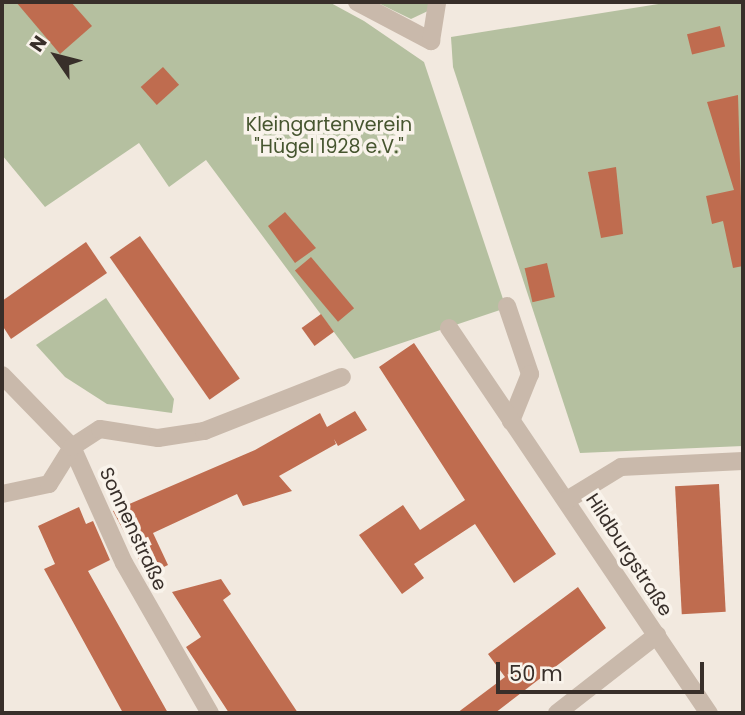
<!DOCTYPE html>
<meta charset="utf-8">
<style>
body{margin:0}
#map{position:relative;width:745px;height:715px;overflow:hidden;background:#f2e9df;font-family:Poppins,sans-serif}
div>[style]{position:absolute}
.green>*{inset:0;background:#b5c0a0}
.building>*{inset:0;background:#bf6c4f;transform-origin:0 0}
.minor>*{height:18px;margin:-9px;padding:0 9px;transform-origin:9px;border-radius:9px;background:#c9b9ab}
span{translate:-50% -50%;white-space:nowrap;text-align:center;line-height:1.15;-webkit-text-stroke:7px #f9f3eb;paint-order:stroke}
.park-label{font-size:19px;color:#46552f}
.street-label{font-size:19px;color:#382f2a}
.frame{position:absolute;inset:0;border:4px solid #382f2a;pointer-events:none}
.north{position:absolute;left:21px;top:21px;width:70px;height:70px;-webkit-text-stroke:5px #f9f3eb;paint-order:stroke;rotate:305deg;font-size:19px;font-weight:700;line-height:28px;text-align:center;color:#382f2a}
.north::after{content:'';display:block;margin:auto;width:24px;height:32px;background:#382f2a;clip-path:polygon(50% 0,100% 100%,50% 72%,0 100%)}
.scale{position:absolute;left:496px;top:662px;width:208px;height:32px;box-sizing:border-box;border:4px solid #382f2a;border-top:0;padding-left:9px;font-size:21px;line-height:24px;white-space:nowrap;color:#382f2a;-webkit-text-stroke:5px #f9f3eb;paint-order:stroke}
</style>
<div id="map">
<div class="green">
<div style="clip-path:polygon(2px 2px,329px 2px,364px 21px,424px 62px,506px 308px,354px 359px,206px 160px,169px 187px,139px 143px,45px 207px,2px 155px)"></div>
<div style="clip-path:polygon(376px 2px,429px 2px,430px 10px,411px 19px)"></div>
<div style="clip-path:polygon(671px 2px,743px 2px,743px 446px,580px 453px,453px 67px,451px 37px)"></div>
<div style="clip-path:polygon(106px 298px,174px 399px,172px 413px,107px 404px,65px 377px,36px 345px)"></div>
</div>
<div class="building">
<div style="clip-path:polygon(16px 2px,71px 2px,92px 26px,60px 54px)"></div>
<div style="left:720px;top:26px;width:21px;height:34px;rotate:76deg"></div>
<div style="left:163px;top:67px;width:24px;height:30px;rotate:48deg"></div>
<div style="clip-path:polygon(738px 95px,743px 266px,733px 268px,723px 221px,712px 224px,706px 196px,734px 190px,707px 102px)"></div>
<div style="clip-path:polygon(616px 167px,623px 234px,601px 238px,588px 172px)"></div>
<div style="clip-path:polygon(285px 212px,316px 248px,295px 263px,268px 226px)"></div>
<div style="left:140px;top:236px;width:174px;height:37px;rotate:55deg"></div>
<div style="clip-path:polygon(86px 242px,107px 273px,11px 339px,2px 325px,2px 301px)"></div>
<div style="left:311px;top:257px;width:67px;height:21px;rotate:50deg"></div>
<div style="left:547px;top:263px;width:35px;height:23px;rotate:77deg"></div>
<div style="left:321px;top:314px;width:22px;height:24px;rotate:54deg"></div>
<div style="clip-path:polygon(414px 343px,556px 554px,514px 583px,475px 524px,414px 564px,424px 578px,402px 594px,359px 535px,403px 505px,420px 530px,465px 500px,379px 367px)"></div>
<div style="clip-path:polygon(355px 411px,367px 430px,338px 446px,334px 439px,336px 444px,279px 476px,292px 491px,243px 506px,237px 494px,153px 533px,168px 565px,147px 575px,113px 511px,255px 450px,320px 413px,327px 427px)"></div>
<div style="left:719px;top:484px;width:128px;height:44px;rotate:87deg"></div>
<div style="clip-path:polygon(79px 507px,86px 524px,93px 521px,110px 560px,88px 571px,168px 713px,123px 713px,44px 569px,55px 564px,38px 526px)"></div>
<div style="clip-path:polygon(221px 579px,231px 594px,223px 600px,298px 713px,229px 713px,186px 647px,201px 637px,172px 592px)"></div>
<div style="clip-path:polygon(578px 587px,606px 628px,495px 713px,457px 713px,505px 677px,488px 654px)"></div>
</div>
<div class="minor">
<div style="left:357px;top:2px;width:84px;rotate:27.8deg"></div>
<div style="left:431px;top:41px;width:39px;rotate:-81deg"></div>
<div style="left:507px;top:306px;width:72px;rotate:71.3deg"></div>
<div style="left:530px;top:374px;width:51px;rotate:112deg"></div>
<div style="left:449px;top:328px;width:465px;rotate:56deg"></div>
<div style="left:2px;top:375px;width:100px;rotate:45.8deg"></div>
<div style="left:72px;top:447px;width:127px;rotate:65.9deg"></div>
<div style="left:124px;top:563px;width:173px;rotate:60.2deg"></div>
<div style="left:2px;top:494px;width:48px;rotate:-12deg"></div>
<div style="left:49px;top:484px;width:44px;rotate:-58.1deg"></div>
<div style="left:72px;top:447px;width:33px;rotate:-33deg"></div>
<div style="left:100px;top:429px;width:59px;rotate:8.8deg"></div>
<div style="left:158px;top:438px;width:47px;rotate:-8.7deg"></div>
<div style="left:204px;top:431px;width:148px;rotate:-21.4deg"></div>
<div style="left:567px;top:500px;width:63px;rotate:-31.4deg"></div>
<div style="left:621px;top:467px;width:122px;rotate:-2.8deg"></div>
<div style="left:557px;top:713px;width:127px;rotate:-38deg"></div>
</div>
<div class="park-label">
<span style="left:329px;top:136px">Kleingartenverein<br>"Hügel 1928 e.V."</span>
</div>
<div class="street-label">
<span style="left:133px;top:529px;rotate:65deg">Sonnenstraße</span>
<span style="left:629px;top:555px;rotate:57deg">Hildburgstraße</span>
</div>
<div class="frame"></div>
<div class="north">N</div>
<div class="scale">50 m</div>
</div>
